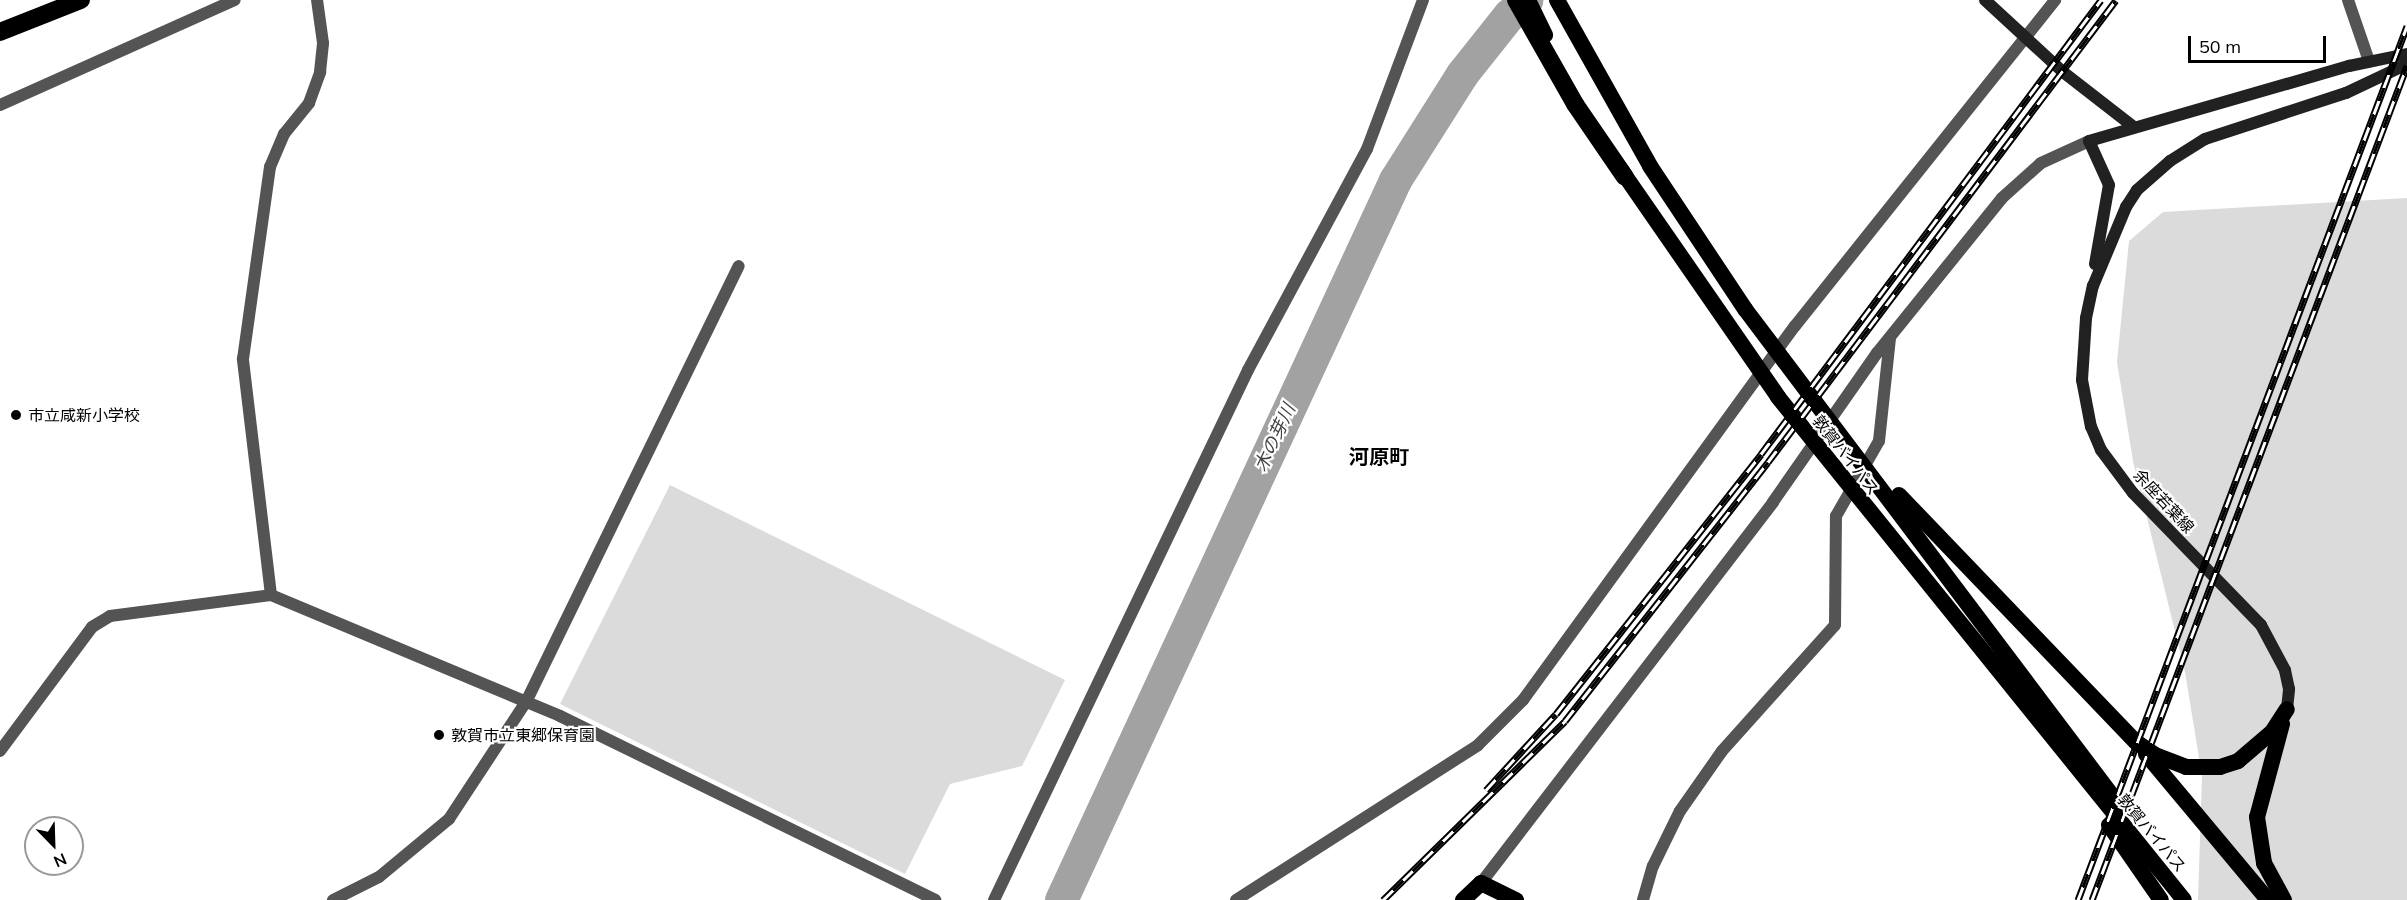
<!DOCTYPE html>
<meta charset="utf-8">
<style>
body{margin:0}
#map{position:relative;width:2407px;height:900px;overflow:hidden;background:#fff;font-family:Mulish,"Noto Sans JP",sans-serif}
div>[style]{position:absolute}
.green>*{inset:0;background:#dbdbdb}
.river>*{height:33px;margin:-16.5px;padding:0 16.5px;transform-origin:16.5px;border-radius:16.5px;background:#a2a2a2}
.minor>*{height:12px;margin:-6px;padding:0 6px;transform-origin:6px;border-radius:6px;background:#545454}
.tertiary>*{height:12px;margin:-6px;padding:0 6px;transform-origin:6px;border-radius:6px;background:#545454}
.secondary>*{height:12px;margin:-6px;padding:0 6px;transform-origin:6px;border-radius:6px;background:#212121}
.trunk>*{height:16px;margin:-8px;padding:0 8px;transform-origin:8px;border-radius:8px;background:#000}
.motorway>*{height:18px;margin:-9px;padding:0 9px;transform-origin:9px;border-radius:9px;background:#000}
.rail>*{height:7px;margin-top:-3.5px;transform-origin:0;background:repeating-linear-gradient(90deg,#fff 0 14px,#000 0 28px);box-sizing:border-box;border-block:2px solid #000}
.dots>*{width:16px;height:16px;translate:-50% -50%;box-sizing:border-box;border:3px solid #fff;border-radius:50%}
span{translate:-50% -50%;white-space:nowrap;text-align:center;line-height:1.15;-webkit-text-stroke:4.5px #fff;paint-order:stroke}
.poi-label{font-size:16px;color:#000}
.left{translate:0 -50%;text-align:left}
.street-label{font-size:16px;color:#000}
.water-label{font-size:18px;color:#434343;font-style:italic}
.quarter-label{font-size:20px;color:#000;font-weight:700}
.north{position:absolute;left:24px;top:816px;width:60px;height:60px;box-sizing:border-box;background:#fff;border:2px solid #999;border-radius:50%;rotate:157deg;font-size:16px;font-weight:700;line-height:24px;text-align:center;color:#000}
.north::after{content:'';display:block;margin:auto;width:21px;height:27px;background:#000;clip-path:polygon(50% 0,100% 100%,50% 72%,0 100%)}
.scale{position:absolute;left:2188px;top:36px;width:138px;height:27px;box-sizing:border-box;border:3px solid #000;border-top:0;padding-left:8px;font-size:18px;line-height:21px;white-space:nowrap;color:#000;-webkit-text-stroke:4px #fff;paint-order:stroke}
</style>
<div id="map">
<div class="green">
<div style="clip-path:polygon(2407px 198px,2407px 900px,2198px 900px,2202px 776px,2185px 672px,2133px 461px,2117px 362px,2129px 241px,2163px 212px)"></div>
<div style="clip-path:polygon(670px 485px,1065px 680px,1022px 766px,950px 784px,905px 874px,560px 704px)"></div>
</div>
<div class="river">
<div style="left:1061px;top:900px;width:794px;rotate:-65.11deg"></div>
<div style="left:1395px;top:180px;width:125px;rotate:-57.7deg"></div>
<div style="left:1462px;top:74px;width:75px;rotate:-51.5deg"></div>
<div style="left:1509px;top:15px;width:23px;rotate:-41deg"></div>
</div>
<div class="minor">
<div style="left:2348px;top:0;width:65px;rotate:71deg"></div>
<div style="left:0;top:105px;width:257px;rotate:-24.1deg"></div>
<div style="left:271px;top:595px;width:238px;rotate:-96.8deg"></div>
<div style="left:243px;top:359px;width:194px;rotate:-82deg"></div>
<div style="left:270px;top:167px;width:36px;rotate:-67deg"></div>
<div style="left:284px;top:134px;width:40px;rotate:-51deg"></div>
<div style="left:309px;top:103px;width:33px;rotate:-70deg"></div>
<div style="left:320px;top:72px;width:29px;rotate:-84deg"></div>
<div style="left:323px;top:43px;width:43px;rotate:-97.9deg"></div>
<div style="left:0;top:751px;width:154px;rotate:-53.4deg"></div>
<div style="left:92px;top:627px;width:21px;rotate:-31deg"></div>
<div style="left:110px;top:616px;width:162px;rotate:-7.4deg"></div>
<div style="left:271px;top:595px;width:313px;rotate:22.7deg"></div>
<div style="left:560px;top:716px;width:418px;rotate:26.1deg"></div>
<div style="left:333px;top:900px;width:51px;rotate:-26.6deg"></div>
<div style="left:379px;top:877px;width:91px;rotate:-39.6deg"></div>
<div style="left:449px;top:819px;width:140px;rotate:-56.7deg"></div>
<div style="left:526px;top:702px;width:485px;rotate:-64deg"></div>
<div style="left:994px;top:900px;width:588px;rotate:-64.39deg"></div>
<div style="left:1248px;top:370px;width:251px;rotate:-61.7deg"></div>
<div style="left:1367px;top:149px;width:159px;rotate:-69.4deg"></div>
<div style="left:1236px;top:900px;width:287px;rotate:-32.6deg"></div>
<div style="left:1478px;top:745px;width:64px;rotate:-45deg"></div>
<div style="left:1523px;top:700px;width:462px;rotate:-54deg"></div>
<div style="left:1795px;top:326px;width:417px;rotate:-51.4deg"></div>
<div style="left:1643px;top:900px;width:35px;rotate:-74deg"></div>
<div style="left:1653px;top:866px;width:61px;rotate:-63.9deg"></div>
<div style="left:1680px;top:811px;width:73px;rotate:-55deg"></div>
<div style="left:1722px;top:751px;width:169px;rotate:-48.1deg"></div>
<div style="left:1835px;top:625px;width:109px;rotate:-89.5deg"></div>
<div style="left:1836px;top:516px;width:86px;rotate:-60.2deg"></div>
<div style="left:1879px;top:441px;width:104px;rotate:-83.9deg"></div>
</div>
<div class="tertiary">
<div style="left:1481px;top:883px;width:480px;rotate:-52.5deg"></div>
<div style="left:1773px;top:502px;width:182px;rotate:-55.1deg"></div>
<div style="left:1877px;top:353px;width:199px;rotate:-51.1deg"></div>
<div style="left:2002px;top:198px;width:52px;rotate:-41.9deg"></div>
<div style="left:2041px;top:163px;width:53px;rotate:-24.6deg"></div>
</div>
<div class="secondary">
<div style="left:1985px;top:0;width:106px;rotate:42.7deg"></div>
<div style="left:2063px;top:72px;width:90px;rotate:37.8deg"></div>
<div style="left:2095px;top:264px;width:80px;rotate:-80deg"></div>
<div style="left:2109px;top:185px;width:48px;rotate:-114.4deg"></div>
<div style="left:2089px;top:141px;width:271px;rotate:-16.1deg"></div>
<div style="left:2349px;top:66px;width:59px;rotate:-11.7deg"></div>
<div style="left:2287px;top:709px;width:20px;rotate:-84deg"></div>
<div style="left:2289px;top:689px;width:19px;rotate:-102deg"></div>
<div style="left:2285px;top:670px;width:51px;rotate:-118.1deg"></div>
<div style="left:2261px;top:625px;width:184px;rotate:-134.1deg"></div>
<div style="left:2133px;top:493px;width:54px;rotate:-126.7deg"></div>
<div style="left:2101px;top:450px;width:25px;rotate:-113deg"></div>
<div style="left:2091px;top:427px;width:48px;rotate:-100.8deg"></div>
<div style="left:2082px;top:380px;width:62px;rotate:-86.3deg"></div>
<div style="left:2086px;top:318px;width:33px;rotate:-78deg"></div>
<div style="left:2093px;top:286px;width:86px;rotate:-67.3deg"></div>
<div style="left:2126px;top:207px;width:20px;rotate:-57deg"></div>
<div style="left:2137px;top:190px;width:44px;rotate:-41.3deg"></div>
<div style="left:2170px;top:161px;width:41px;rotate:-32.2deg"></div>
<div style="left:2205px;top:139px;width:148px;rotate:-18.1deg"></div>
<div style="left:2346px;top:93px;width:68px;rotate:-25.4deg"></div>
</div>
<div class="trunk">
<div style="left:1528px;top:0;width:39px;rotate:64deg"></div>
<div style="left:1557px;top:0;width:190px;rotate:60.7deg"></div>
<div style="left:1650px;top:166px;width:172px;rotate:56.4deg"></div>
<div style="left:1745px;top:309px;width:628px;rotate:52.97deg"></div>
<div style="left:1619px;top:167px;width:280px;rotate:55.3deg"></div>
<div style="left:1778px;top:397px;width:646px;rotate:51.09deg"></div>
<div style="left:1899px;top:495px;width:342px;rotate:46.2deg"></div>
<div style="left:2136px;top:742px;width:23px;rotate:34deg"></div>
<div style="left:2155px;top:755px;width:33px;rotate:21deg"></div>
<div style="left:2186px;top:767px;width:34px"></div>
<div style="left:2220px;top:767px;width:19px;rotate:-18deg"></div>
<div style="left:2238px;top:761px;width:45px;rotate:-40.5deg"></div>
<div style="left:2272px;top:732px;width:27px;rotate:-57deg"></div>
<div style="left:2282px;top:724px;width:96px;rotate:105deg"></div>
<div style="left:2257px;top:817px;width:47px;rotate:81.3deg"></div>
<div style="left:2264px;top:863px;width:42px;rotate:61.6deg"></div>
<div style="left:2146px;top:754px;width:190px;rotate:50.1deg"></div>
<div style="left:2109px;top:825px;width:91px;rotate:55.3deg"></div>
<div style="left:1463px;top:900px;width:25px;rotate:-43deg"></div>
<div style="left:1481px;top:883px;width:39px;rotate:26deg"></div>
</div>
<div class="motorway">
<div style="left:1516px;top:0;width:120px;rotate:60.4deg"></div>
<div style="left:1575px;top:104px;width:88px;rotate:55.6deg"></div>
<div style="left:0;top:32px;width:87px;rotate:-21.6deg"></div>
</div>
<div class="rail">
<div style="left:1486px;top:790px;width:103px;rotate:-47.4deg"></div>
<div style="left:1556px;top:714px;width:331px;rotate:-51.7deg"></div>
<div style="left:1761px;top:454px;width:567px;rotate:-53.17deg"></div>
<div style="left:1383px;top:900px;width:255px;rotate:-44.5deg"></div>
<div style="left:1565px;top:721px;width:329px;rotate:-51.9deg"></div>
<div style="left:1768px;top:462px;width:578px;rotate:-53.01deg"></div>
<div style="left:2078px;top:900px;width:934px;rotate:-69.37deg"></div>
<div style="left:2092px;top:900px;width:892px;rotate:-69.31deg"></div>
</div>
<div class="dots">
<div style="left:16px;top:415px;background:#000"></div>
<div style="left:439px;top:735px;background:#000"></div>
</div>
<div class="poi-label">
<span class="left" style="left:28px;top:415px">市立咸新小学校</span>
<span class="left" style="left:451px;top:735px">敦賀市立東郷保育園</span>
</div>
<div class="street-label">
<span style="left:1846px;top:455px;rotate:52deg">敦賀バイパス</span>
<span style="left:2164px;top:501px;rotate:47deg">余座若葉線</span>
<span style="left:2152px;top:833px;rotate:50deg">敦賀バイパス</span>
</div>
<div class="water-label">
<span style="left:1275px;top:438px;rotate:-65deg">木の芽川</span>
</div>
<div class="quarter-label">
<span style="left:1379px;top:456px">河原町</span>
</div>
<div class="north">N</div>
<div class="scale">50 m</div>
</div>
